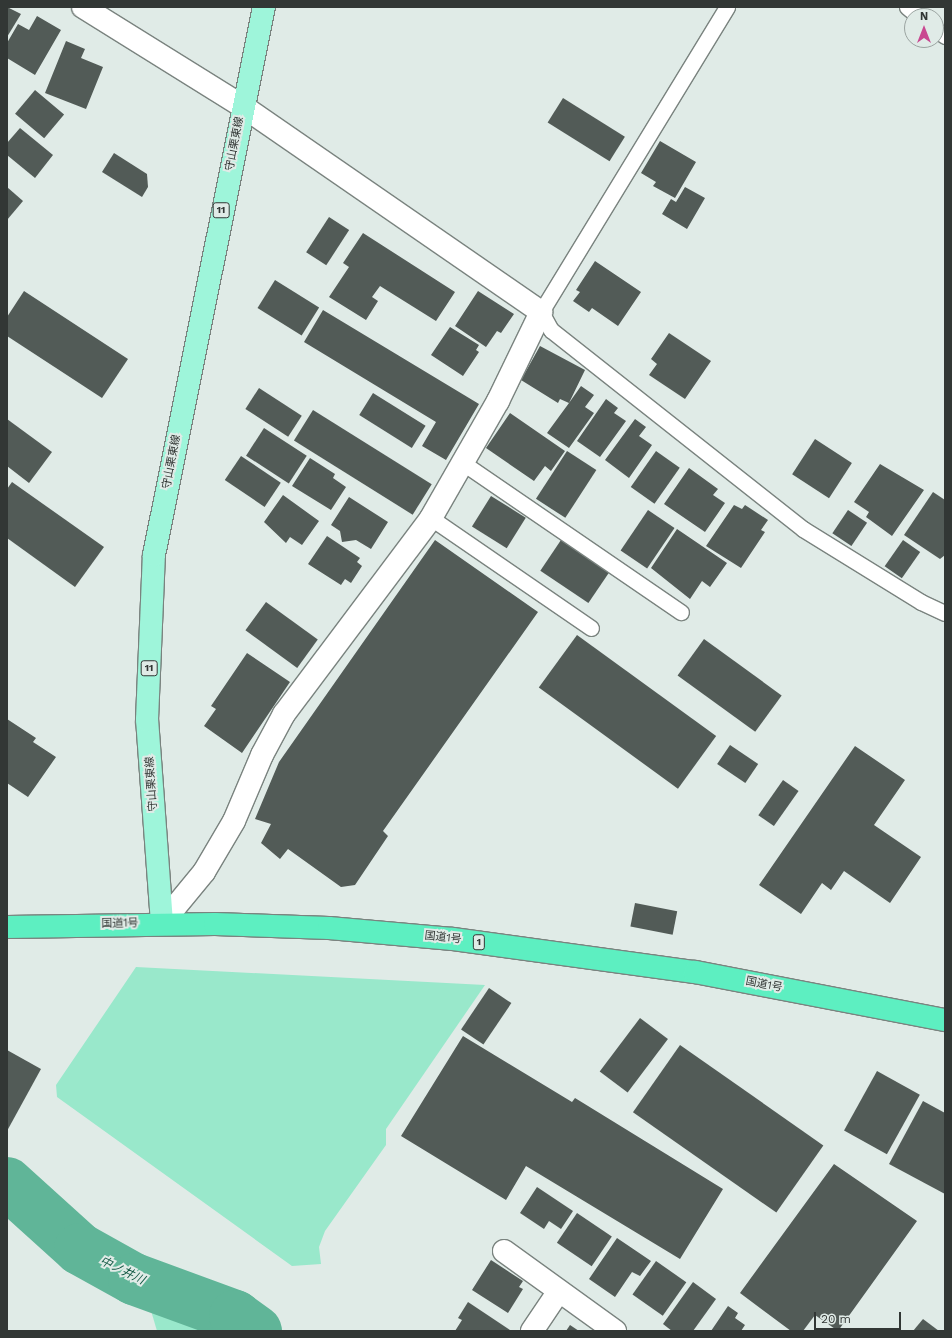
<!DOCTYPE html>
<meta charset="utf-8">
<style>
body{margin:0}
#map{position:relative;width:952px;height:1338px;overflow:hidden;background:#e0ebe7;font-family:"Work Sans","Noto Sans JP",sans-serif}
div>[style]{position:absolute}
.green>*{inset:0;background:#99e8cb}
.river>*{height:52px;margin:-26px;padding:0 26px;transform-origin:26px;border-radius:26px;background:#60b598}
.building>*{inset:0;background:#525b57;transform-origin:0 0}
.roads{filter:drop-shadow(1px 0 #7a837f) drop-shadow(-1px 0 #7a837f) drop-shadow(0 1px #7a837f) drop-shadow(0 -1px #7a837f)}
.lane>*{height:15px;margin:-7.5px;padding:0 7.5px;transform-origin:7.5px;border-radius:7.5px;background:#fff}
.street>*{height:22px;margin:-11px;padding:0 11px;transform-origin:11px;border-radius:11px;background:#fff}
.secondary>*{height:22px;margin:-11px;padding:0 11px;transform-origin:11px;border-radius:11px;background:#fff}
.primary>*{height:22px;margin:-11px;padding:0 11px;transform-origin:11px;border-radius:11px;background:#9ef5da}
.highway>*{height:22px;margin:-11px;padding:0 11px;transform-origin:11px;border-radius:11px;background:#5defc1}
span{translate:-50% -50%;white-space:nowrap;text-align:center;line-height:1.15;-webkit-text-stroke:4px #e0ebe7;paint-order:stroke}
.shield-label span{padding:1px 3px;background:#e0ebe7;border:1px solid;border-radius:3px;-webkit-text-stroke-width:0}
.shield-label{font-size:10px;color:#323735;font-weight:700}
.street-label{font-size:11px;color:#323735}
.water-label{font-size:12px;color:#135844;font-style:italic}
.frame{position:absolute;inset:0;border:8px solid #323735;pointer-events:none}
.north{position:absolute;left:904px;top:8px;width:40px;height:40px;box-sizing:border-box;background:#e0ebe7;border:1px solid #9aa3a0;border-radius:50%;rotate:0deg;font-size:11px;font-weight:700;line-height:16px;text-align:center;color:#323735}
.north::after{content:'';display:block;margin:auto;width:14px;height:18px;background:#c94891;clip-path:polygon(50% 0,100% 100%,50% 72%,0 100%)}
.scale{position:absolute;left:814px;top:1312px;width:87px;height:18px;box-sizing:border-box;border:2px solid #323735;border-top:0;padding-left:5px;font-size:12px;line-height:14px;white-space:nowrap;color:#323735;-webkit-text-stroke:3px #e0ebe7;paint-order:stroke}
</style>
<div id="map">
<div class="green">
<div style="clip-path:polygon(136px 967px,485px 985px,386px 1129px,386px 1145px,325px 1231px,319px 1247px,321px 1264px,292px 1266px,57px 1097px,56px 1085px)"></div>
<div style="clip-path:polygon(147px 1297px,210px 1316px,240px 1331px,157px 1331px)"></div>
</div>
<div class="river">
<div style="left:7px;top:1183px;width:98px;rotate:42.1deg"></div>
<div style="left:80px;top:1249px;width:62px;rotate:29.1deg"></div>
<div style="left:134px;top:1279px;width:108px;rotate:20.1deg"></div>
<div style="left:235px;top:1316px;width:26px;rotate:36deg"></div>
</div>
<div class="building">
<div style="clip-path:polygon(7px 7px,21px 14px,7px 37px)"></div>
<div style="clip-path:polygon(37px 16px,61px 30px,35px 75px,7px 58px,7px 43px,18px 24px,29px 30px)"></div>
<div style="clip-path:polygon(66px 41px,85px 49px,81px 58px,103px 67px,86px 109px,45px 93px)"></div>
<div style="left:35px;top:90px;width:38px;height:31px;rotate:40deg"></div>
<div style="left:563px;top:98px;width:73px;height:29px;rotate:32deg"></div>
<div style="clip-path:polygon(20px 128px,53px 155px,35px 178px,7px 155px,7px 143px)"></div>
<div style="clip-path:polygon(660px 141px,696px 162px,675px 198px,653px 186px,656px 182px,641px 173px)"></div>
<div style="clip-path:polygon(114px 153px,147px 174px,148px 187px,142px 197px,102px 172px)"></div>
<div style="clip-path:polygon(7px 187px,23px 201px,7px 220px)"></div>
<div style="clip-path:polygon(685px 187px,705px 198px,687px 229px,662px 214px,671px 199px,676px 202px)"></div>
<div style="left:329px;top:217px;width:24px;height:42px;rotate:33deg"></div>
<div style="clip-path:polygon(363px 233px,455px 292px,436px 321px,380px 286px,372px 297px,378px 301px,366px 320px,329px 297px,349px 267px,343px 263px)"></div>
<div style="clip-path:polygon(595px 261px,641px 292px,618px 326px,592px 308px,589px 312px,573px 301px,580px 292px,576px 290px)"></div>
<div style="left:275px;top:280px;width:52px;height:33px;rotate:32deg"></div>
<div style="clip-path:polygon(24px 291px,128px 359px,102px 398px,7px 336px,7px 317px)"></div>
<div style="clip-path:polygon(478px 291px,514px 314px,501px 333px,497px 331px,486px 347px,455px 326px)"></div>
<div style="clip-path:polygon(323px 310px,479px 404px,446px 460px,422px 446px,436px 422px,304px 342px)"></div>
<div style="clip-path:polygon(450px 327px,479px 345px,476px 350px,479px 352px,463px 376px,431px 355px)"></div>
<div style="clip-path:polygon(669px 333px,711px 361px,685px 399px,649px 375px,657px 364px,651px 359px)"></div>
<div style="clip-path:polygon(540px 346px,585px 370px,569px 403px,581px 386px,594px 395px,585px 407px,594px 413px,569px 448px,547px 433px,569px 403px,560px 399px,558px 403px,521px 380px)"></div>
<div style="left:259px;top:388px;width:51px;height:25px;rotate:33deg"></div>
<div style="left:373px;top:393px;width:62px;height:26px;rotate:32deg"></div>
<div style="clip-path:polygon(606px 399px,618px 408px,614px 413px,626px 421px,600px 457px,577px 441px)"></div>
<div style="left:313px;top:410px;width:140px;height:36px;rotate:32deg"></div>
<div style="clip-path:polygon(510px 413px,565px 451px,551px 471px,545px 466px,534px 481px,486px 448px)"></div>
<div style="clip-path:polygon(7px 419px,52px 452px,29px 483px,7px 466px)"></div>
<div style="clip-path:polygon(635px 419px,646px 427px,639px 436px,652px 445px,629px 478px,605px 460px)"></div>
<div style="left:264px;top:428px;width:51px;height:33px;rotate:33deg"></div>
<div style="left:815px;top:439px;width:44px;height:42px;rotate:33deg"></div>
<div style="left:567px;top:451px;width:35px;height:57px;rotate:33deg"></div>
<div style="left:656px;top:451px;width:29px;height:44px;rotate:35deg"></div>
<div style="left:241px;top:456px;width:48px;height:29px;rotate:34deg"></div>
<div style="clip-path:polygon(310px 458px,335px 474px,333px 478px,346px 487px,331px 510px,292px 486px)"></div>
<div style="clip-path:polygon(880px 464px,924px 490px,892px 536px,866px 517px,869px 512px,854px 502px)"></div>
<div style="clip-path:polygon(689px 468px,718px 489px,713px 495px,725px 503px,705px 532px,664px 504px)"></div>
<div style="clip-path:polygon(12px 482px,104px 547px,75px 587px,7px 538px,7px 489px)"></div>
<div style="clip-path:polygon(933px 492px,945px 500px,945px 555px,940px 559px,904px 535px)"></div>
<div style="clip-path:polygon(283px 495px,319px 521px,302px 545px,290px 537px,286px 543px,264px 522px)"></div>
<div style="left:491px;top:496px;width:41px;height:36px;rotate:32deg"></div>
<div style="clip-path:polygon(349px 497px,388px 522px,371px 549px,356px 540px,342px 542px,340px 531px,331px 525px)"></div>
<div style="clip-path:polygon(734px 505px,742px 509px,745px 505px,768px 520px,761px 530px,765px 532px,741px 568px,706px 546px)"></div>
<div style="left:648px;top:510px;width:32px;height:49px;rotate:34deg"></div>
<div style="left:848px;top:510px;width:23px;height:28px;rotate:34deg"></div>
<div style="clip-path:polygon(677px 529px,727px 563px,710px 587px,702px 581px,690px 599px,651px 568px)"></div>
<div style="clip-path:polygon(327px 536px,360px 558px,357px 562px,362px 566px,351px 583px,345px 579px,341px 585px,308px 564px)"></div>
<div style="clip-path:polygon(435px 540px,538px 612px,383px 831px,388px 836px,355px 885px,341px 887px,288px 849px,280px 859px,261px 843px,271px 824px,255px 819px,279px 762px)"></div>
<div style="left:561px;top:540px;width:58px;height:37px;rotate:34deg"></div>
<div style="left:903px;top:540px;width:21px;height:32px;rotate:35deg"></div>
<div style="left:266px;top:602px;width:64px;height:35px;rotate:36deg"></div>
<div style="left:577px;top:635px;width:172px;height:65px;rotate:36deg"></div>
<div style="left:704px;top:639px;width:96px;height:45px;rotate:36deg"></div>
<div style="clip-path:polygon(247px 653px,290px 682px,242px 753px,204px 726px,216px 709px,211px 706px)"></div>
<div style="clip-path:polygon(7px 719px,36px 738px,33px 742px,56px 757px,28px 797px,7px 783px)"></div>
<div style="left:730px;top:745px;width:34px;height:23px;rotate:34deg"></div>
<div style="clip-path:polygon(855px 746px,905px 780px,874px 825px,921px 857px,890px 903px,844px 871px,831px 890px,822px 883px,801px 914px,759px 885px)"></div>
<div style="left:783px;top:780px;width:19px;height:43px;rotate:35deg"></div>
<div style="left:635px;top:903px;width:43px;height:24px;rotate:11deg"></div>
<div style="left:489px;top:988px;width:27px;height:50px;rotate:34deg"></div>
<div style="left:640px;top:1018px;width:35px;height:67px;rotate:37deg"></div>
<div style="clip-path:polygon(463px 1036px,572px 1102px,575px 1098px,723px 1189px,680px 1259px,526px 1166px,506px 1200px,401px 1136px)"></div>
<div style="left:680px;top:1045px;width:175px;height:82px;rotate:35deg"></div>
<div style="clip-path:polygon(7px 1050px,41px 1069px,7px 1131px)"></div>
<div style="left:877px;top:1071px;width:49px;height:68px;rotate:29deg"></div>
<div style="clip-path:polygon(923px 1101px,945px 1113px,945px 1194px,889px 1164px)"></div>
<div style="clip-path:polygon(834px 1164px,917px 1221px,838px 1331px,815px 1315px,803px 1331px,791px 1331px,740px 1293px)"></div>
<div style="clip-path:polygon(537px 1187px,573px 1211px,561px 1229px,549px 1221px,544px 1229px,520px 1213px)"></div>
<div style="left:577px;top:1213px;width:42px;height:36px;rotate:34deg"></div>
<div style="clip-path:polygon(617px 1238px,651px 1261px,640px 1276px,632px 1272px,615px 1297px,589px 1279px)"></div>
<div style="clip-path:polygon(491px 1260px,523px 1281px,519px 1287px,523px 1289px,508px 1313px,472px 1290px)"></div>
<div style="left:656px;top:1261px;width:37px;height:41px;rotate:35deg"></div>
<div style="clip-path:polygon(693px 1282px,716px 1299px,693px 1331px,672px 1331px,663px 1324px)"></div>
<div style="clip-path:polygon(468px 1302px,510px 1330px,509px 1331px,455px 1331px,462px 1320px,458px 1318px)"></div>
<div style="clip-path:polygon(728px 1306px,738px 1313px,735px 1318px,745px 1325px,741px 1331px,711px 1331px)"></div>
<div style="clip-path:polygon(923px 1319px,939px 1331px,913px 1331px)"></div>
<div style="clip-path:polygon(570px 1325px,579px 1331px,566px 1331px)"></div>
</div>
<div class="roads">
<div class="lane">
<div style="left:727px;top:7px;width:357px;rotate:121.4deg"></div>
<div style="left:541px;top:312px;width:21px;rotate:61deg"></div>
<div style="left:551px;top:330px;width:321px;rotate:38.3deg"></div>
<div style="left:803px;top:529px;width:139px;rotate:31.7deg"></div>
<div style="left:921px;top:602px;width:26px;rotate:25deg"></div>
<div style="left:907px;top:7px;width:14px;rotate:39deg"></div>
<div style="left:936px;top:30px;width:11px;rotate:34deg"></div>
<div style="left:463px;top:463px;width:264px;rotate:34.4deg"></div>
<div style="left:431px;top:518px;width:194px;rotate:34.5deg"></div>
</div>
<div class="street">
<div style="left:162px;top:923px;width:66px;rotate:-50.5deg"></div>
<div style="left:204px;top:872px;width:59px;rotate:-59.5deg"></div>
<div style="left:234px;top:821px;width:72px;rotate:-67deg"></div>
<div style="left:262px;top:755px;width:47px;rotate:-61.8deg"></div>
<div style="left:284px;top:714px;width:245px;rotate:-53.1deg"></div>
<div style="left:431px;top:518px;width:135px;rotate:-60.2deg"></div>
<div style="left:498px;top:401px;width:99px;rotate:-64.2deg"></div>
<div style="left:541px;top:312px;width:363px;rotate:-145.4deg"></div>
<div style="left:504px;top:1251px;width:137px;rotate:35.8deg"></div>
<div style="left:532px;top:1331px;width:48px;rotate:-56deg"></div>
</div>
<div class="secondary">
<div style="left:83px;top:7px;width:187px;rotate:31.9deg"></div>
</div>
<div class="primary">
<div style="left:162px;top:923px;width:204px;rotate:-94.2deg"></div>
<div style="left:147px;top:720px;width:165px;rotate:-87.6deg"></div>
<div style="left:154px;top:555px;width:559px;rotate:-78.65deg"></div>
</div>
<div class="highway">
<div style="left:7px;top:927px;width:208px;rotate:-0.8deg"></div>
<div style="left:215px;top:924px;width:114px;rotate:2deg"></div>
<div style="left:329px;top:928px;width:124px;rotate:5.1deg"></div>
<div style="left:453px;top:939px;width:244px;rotate:7.8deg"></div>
<div style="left:695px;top:972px;width:255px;rotate:10.9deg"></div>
</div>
</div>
<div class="shield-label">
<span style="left:221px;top:210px">11</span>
<span style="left:149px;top:668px">11</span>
<span style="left:479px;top:942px">1</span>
</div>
<div class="street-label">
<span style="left:235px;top:144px;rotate:-79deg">守山栗東線</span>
<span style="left:172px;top:462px;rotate:-79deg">守山栗東線</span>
<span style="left:152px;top:784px;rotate:-94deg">守山栗東線</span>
<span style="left:120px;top:924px;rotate:-1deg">国道1号</span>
<span style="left:443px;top:938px;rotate:6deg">国道1号</span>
<span style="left:764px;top:985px;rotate:11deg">国道1号</span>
</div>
<div class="water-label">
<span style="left:122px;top:1271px;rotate:26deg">中ノ井川</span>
</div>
<div class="frame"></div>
<div class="north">N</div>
<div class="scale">20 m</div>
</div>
